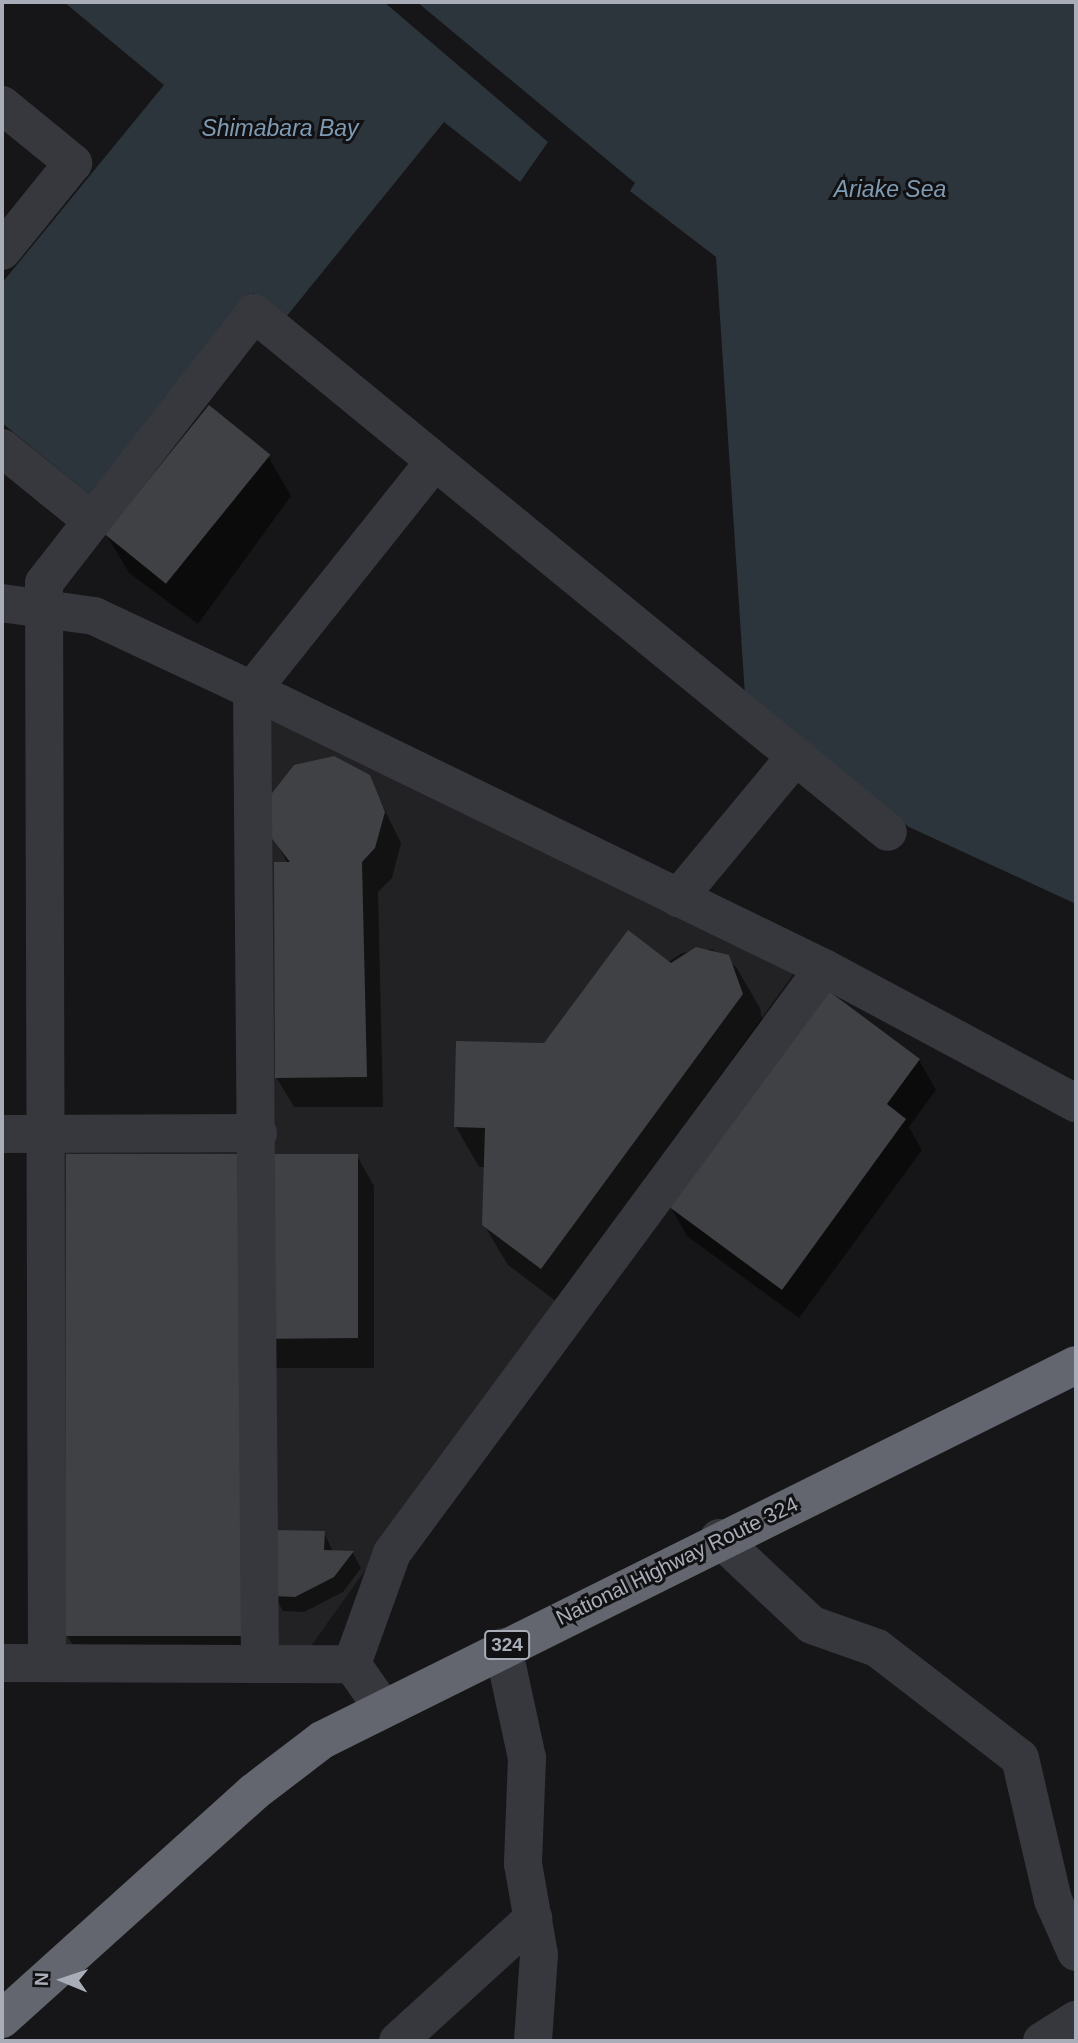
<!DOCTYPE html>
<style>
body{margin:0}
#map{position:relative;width:1078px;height:2043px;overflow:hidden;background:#161618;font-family:Helvetica,sans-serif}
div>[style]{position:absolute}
.built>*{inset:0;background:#222225}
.water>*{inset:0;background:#2c353c}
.shadow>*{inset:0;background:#0007}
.building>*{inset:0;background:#404145;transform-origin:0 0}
.minor>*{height:38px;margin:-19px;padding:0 19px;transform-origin:19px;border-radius:19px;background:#37383d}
.highway>*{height:38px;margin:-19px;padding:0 19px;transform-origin:19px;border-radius:19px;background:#63666e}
span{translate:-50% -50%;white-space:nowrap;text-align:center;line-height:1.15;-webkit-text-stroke:6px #111113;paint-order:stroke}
.shield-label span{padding:2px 5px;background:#111113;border:2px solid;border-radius:5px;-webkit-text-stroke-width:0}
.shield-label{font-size:19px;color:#a8adb8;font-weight:700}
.street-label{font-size:21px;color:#a8adb8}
.water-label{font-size:23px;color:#7f9bb3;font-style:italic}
.frame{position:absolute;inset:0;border:4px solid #a8adb8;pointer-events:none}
.north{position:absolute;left:28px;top:1945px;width:70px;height:70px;-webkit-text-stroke:5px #111113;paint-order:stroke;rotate:272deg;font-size:19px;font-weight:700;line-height:28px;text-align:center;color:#a8adb8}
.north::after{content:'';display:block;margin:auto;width:24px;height:32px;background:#a8adb8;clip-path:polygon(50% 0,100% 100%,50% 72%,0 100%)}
</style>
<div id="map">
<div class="built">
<div style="clip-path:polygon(264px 709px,796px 970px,308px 1650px,56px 1649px,56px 1146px,270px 1144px)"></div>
</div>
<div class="water">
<div style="clip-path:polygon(64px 2px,384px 2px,548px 142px,520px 182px,444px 122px,286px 317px,253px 293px,90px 495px,2px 423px,2px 283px,164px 85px)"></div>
<div style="clip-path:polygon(417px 2px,1076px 2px,1076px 904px,909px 827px,745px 695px,716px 257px,630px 191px,635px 183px)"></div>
</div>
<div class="shadow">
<div style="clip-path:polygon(268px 456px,291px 496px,198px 624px,129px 573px,106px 534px)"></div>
<div style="clip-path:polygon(368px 776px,401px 843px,392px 878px,378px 892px,383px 1107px,294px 1107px,276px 1077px,288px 864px,272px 835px)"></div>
<div style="clip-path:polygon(712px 949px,736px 967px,760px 1008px,765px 1035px,565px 1308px,508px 1265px,484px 1225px,486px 1167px,479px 1167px,456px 1127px,544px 1045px,682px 953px)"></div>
<div style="clip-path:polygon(919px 1060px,936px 1090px,909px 1127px,922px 1150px,799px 1318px,687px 1236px,670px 1206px)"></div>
<div style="clip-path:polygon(357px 1156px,374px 1186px,374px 1368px,260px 1368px,260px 1665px,84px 1665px,67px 1635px)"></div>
<div style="clip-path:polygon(324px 1532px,333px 1552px,353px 1553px,361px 1568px,343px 1592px,304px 1612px,283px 1611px,274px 1595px)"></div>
</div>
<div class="building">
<div style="left:209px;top:405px;width:79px;height:166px;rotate:39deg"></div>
<div style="clip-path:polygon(334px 756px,370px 775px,385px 812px,375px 848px,362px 862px,367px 1077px,275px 1078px,274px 862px,290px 862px,270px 836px,269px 797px,294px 765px)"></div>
<div style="clip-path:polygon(628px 930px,671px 963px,696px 947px,729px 955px,743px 994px,541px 1269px,482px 1225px,485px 1128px,454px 1127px,456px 1041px,544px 1043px)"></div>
<div style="clip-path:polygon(826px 989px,920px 1059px,887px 1104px,906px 1119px,782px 1290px,668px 1206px)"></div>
<div style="clip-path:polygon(66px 1154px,358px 1154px,358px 1338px,244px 1339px,244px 1636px,65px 1636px)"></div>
<div style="clip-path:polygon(273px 1530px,325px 1531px,324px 1550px,354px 1551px,334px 1577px,295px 1597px,272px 1596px)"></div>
</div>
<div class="minor">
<div style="left:2px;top:105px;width:92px;rotate:39.2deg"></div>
<div style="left:73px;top:163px;width:113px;rotate:128.9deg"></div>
<div style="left:2px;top:448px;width:116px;rotate:39deg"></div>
<div style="left:2px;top:603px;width:93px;rotate:8deg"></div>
<div style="left:94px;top:616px;width:174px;rotate:25.1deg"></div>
<div style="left:252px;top:690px;width:636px;rotate:25.92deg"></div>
<div style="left:824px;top:968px;width:286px;rotate:28.2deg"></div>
<div style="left:678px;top:898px;width:185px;rotate:-50.3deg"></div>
<div style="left:2px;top:1134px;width:256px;rotate:-0.2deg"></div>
<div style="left:719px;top:1538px;width:127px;rotate:43.1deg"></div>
<div style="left:812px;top:1625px;width:69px;rotate:19.5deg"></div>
<div style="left:877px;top:1648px;width:180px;rotate:37.6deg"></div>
<div style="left:1020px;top:1758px;width:146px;rotate:76.9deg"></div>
<div style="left:1053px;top:1900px;width:57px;rotate:66.1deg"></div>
<div style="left:503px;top:1647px;width:114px;rotate:77.8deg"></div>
<div style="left:527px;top:1758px;width:106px;rotate:92.2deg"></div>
<div style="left:523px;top:1864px;width:92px;rotate:80deg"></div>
<div style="left:539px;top:1955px;width:86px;rotate:94deg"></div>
<div style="left:2px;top:1663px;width:350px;rotate:0.2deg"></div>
<div style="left:352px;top:1664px;width:52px;rotate:55.1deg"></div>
<div style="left:47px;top:1663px;width:1080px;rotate:-90.16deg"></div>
<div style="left:44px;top:583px;width:342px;rotate:-52.1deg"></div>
<div style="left:254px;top:313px;width:819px;rotate:39.3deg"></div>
<div style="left:260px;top:1663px;width:973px;rotate:-90.47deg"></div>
<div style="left:252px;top:690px;width:293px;rotate:-51.4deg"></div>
<div style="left:352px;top:1664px;width:118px;rotate:-70.2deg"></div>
<div style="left:392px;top:1553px;width:727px;rotate:-53.56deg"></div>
<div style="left:398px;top:2041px;width:183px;rotate:-42.3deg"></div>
<div style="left:1042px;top:2041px;width:40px;rotate:-32deg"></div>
</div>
<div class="highway">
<div style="left:2px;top:2019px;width:339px;rotate:-42deg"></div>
<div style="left:254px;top:1792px;width:86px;rotate:-37.4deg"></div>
<div style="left:322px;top:1740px;width:842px;rotate:-26.44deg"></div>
</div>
<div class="shield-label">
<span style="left:507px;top:1645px">324</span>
</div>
<div class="street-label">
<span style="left:677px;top:1561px;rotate:-26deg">National Highway Route 324</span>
</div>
<div class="water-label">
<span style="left:280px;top:128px">Shimabara Bay</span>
<span style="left:890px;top:189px">Ariake Sea</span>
</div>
<div class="frame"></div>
<div class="north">N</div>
</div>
